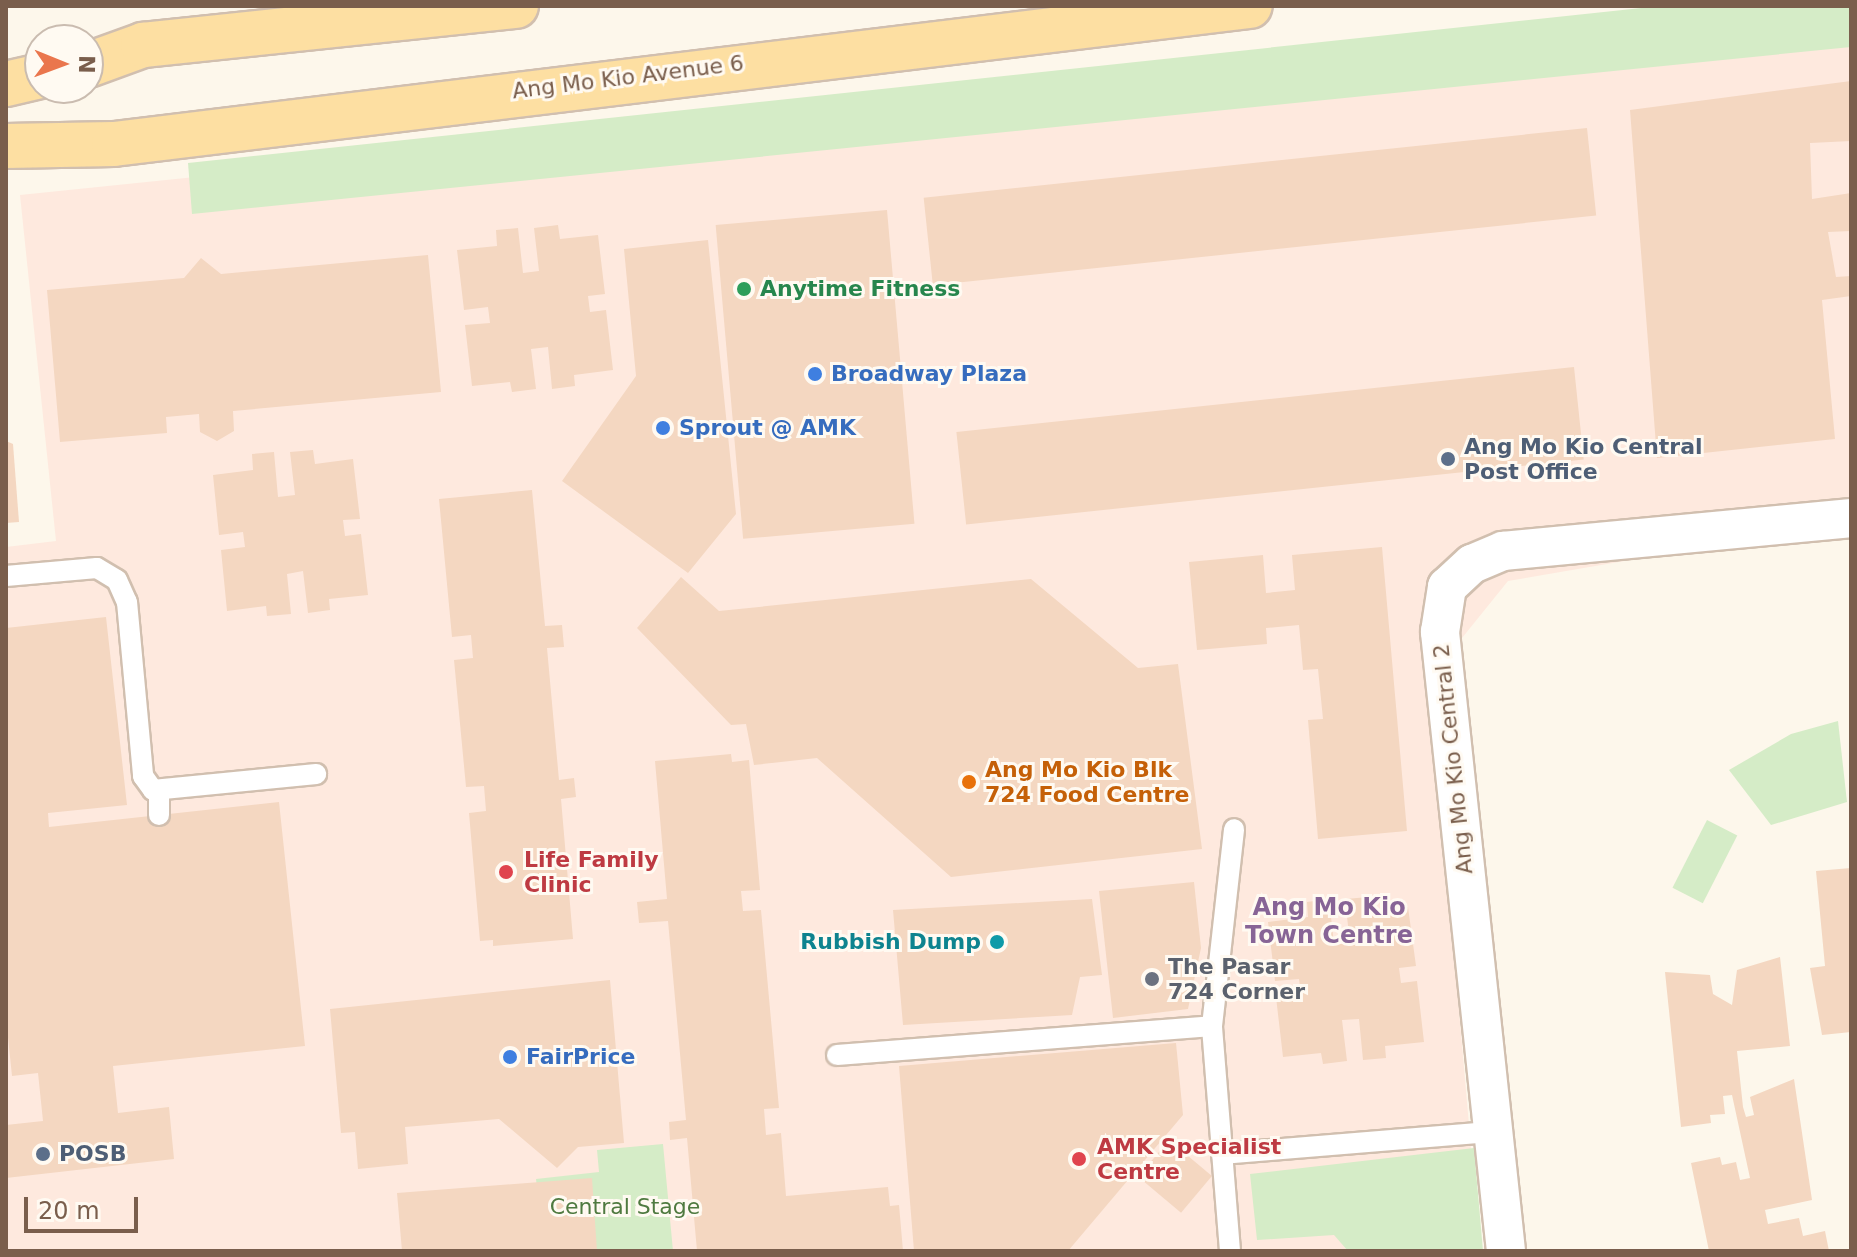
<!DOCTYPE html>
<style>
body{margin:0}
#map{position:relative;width:1857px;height:1257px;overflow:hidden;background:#fdf7eb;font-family:"DejaVu Sans",sans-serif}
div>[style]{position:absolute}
.commercial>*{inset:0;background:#fee9de}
.green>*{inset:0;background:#d5ecc7;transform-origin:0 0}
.building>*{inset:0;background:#f4d7c1;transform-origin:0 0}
.roads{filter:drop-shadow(2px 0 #d1bfaf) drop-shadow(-2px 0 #d1bfaf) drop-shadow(0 2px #d1bfaf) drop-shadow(0 -2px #d1bfaf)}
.service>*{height:20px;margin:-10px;padding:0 10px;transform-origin:10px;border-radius:10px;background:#fff}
.minor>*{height:38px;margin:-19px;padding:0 19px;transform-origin:19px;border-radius:19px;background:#fff}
.primary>*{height:44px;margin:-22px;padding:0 22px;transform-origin:22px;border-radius:22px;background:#fddfa2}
.dots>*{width:22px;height:22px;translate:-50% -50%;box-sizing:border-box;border:4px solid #fffaf2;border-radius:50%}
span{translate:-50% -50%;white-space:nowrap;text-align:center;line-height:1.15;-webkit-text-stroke:6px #fffaf2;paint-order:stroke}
.street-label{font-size:22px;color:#7a5e4c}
.leisure-label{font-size:22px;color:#27864d;font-weight:700}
.left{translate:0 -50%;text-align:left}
.shop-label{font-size:22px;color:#366cbe;font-weight:700}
.service-label{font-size:22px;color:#4e5e75;font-weight:700}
.food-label{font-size:22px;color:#c56008;font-weight:700}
.health-label{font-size:22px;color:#be3a42;font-weight:700}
.culture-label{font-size:22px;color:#0d838f;font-weight:700}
.right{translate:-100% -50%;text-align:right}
.worship-label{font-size:22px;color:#5b616d;font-weight:700}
.park-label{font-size:22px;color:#4f7a40}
.neighbourhood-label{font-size:24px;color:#876496;font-weight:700}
.frame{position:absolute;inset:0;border:8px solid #7a5e4c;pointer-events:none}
.north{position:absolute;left:24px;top:24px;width:80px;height:80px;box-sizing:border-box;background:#fffaf2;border:2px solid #cabcb0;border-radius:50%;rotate:91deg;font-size:22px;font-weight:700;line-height:32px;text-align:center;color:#7a5e4c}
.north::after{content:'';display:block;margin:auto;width:28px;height:36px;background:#ea764d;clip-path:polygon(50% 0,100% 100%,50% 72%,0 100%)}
.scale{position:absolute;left:24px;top:1197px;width:114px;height:36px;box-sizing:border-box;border:4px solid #7a5e4c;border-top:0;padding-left:10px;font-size:24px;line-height:28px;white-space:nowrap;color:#7a5e4c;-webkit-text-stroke:6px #fffaf2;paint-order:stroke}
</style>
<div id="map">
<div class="commercial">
<div style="clip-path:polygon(1851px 6px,1851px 522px,1508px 581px,1462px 638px,1449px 896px,1480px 1251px,6px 1251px,6px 547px,56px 541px,20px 195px)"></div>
</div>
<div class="green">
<div style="clip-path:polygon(1660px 6px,1851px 6px,1851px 47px,192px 214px,188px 163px)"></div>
<div style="clip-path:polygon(1838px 721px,1847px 802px,1771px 825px,1729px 770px,1791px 734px)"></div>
<div style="left:1707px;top:820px;width:34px;height:76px;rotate:27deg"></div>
<div style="clip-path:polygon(663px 1144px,673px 1251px,544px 1251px,536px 1179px,599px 1172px,597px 1150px)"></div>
<div style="clip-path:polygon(1474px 1148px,1483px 1251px,1348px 1251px,1334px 1235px,1257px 1240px,1250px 1174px)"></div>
</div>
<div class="building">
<div style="clip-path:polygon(1851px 81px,1851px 141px,1810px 143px,1812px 199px,1851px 193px,1851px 231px,1828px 232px,1836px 277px,1851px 276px,1851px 296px,1822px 300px,1835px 439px,1657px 458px,1630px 110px)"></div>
<div style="left:1587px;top:128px;width:88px;height:667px;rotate:84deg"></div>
<div style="left:887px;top:210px;width:315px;height:172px;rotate:85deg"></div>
<div style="clip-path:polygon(558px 225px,560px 239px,598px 235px,605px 294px,588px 296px,590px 312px,606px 310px,613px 370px,574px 375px,575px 386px,552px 389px,548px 347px,531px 349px,536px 389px,512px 392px,510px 382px,472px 386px,465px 325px,490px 323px,488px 307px,464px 310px,457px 250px,497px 246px,496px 230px,518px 228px,523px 273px,539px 271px,534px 228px)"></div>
<div style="clip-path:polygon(708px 240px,736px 514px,688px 573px,562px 481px,636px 376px,624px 249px)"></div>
<div style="clip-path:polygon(428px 255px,441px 392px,233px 411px,234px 431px,217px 441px,200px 432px,199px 414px,166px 417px,167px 433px,60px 442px,47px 290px,184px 278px,201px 258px,221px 274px)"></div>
<div style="left:1574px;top:367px;width:93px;height:621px;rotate:84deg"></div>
<div style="clip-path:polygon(6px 441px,13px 444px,19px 522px,6px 523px)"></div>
<div style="clip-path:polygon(313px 450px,315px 464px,353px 459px,360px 519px,343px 520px,345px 536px,361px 534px,368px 595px,329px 599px,330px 610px,308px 613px,303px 571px,287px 574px,291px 614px,267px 616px,266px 606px,227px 611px,221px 550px,245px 547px,243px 532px,219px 535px,213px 475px,253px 470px,252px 454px,274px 452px,278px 497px,295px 495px,290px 452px)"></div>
<div style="clip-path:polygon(532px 490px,545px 626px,562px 625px,564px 647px,547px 648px,559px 780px,574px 778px,576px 797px,561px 799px,573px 939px,493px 946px,493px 940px,480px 941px,469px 813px,486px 811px,484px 786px,466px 787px,454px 660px,473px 658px,471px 635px,452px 637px,439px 499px)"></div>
<div style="clip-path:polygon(1382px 547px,1407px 831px,1318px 839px,1308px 720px,1323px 719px,1318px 669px,1303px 670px,1299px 625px,1266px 628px,1267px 644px,1197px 650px,1189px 562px,1263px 555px,1266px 593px,1295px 590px,1292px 555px)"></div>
<div style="clip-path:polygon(681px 577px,719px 611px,1031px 579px,1138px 668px,1178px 664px,1202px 849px,951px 877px,817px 758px,754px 765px,746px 724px,731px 725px,637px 628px)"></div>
<div style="clip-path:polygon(106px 617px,127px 805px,48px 813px,49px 827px,279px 802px,305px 1046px,113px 1066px,118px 1113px,169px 1107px,174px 1159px,6px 1178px,6px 1125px,43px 1121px,38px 1073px,12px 1076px,6px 1018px,6px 628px)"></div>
<div style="clip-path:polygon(731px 754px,732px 762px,749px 760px,760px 890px,741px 891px,743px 911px,761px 910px,779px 1108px,764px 1109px,766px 1135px,781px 1133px,786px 1196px,888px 1187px,890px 1206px,899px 1205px,903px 1251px,697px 1251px,687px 1138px,670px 1140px,669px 1122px,686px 1120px,668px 921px,639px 923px,637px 902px,667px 899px,655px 761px)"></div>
<div style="clip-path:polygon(1851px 868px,1851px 1032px,1822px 1035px,1810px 968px,1825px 966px,1816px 871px)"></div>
<div style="clip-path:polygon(1194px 882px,1201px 948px,1188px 1009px,1113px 1018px,1099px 891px)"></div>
<div style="clip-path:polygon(1369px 897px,1371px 911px,1408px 907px,1416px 966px,1399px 968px,1401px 983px,1417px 981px,1424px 1042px,1385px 1046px,1386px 1058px,1363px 1060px,1359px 1019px,1342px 1020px,1347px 1061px,1323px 1064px,1321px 1053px,1283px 1057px,1276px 997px,1301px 994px,1299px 979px,1275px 981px,1268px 922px,1308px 917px,1307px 902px,1329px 899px,1334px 944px,1350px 943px,1345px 899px)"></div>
<div style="clip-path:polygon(1092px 899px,1102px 975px,1080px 977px,1072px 1015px,903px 1025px,893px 910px)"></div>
<div style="clip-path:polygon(1780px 957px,1790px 1046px,1737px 1051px,1743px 1107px,1746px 1117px,1754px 1115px,1750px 1097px,1794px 1079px,1812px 1200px,1765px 1210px,1768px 1224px,1799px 1218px,1803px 1236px,1825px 1231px,1829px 1251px,1709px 1251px,1691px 1163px,1720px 1157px,1722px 1165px,1736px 1162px,1740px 1180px,1750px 1178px,1732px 1095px,1723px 1096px,1725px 1114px,1710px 1115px,1711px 1123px,1681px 1127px,1665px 972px,1710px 975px,1713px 994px,1732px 1005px,1737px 970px)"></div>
<div style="clip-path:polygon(610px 980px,624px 1143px,578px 1147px,557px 1168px,499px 1119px,405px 1127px,408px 1164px,358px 1169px,355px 1132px,341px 1133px,330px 1009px)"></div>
<div style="clip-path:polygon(1176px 1043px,1183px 1115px,1068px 1251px,914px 1251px,899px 1066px)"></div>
<div style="left:1169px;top:1140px;width:56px;height:48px;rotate:40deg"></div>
<div style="clip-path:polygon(592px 1178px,597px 1251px,402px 1251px,397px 1193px)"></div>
</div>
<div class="roads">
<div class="service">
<div style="left:6px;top:576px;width:91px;rotate:-5deg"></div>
<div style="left:97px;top:568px;width:23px;rotate:31deg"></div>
<div style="left:117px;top:580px;width:24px;rotate:66deg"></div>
<div style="left:127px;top:602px;width:175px;rotate:84.7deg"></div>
<div style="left:143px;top:776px;width:17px;rotate:54deg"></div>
<div style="left:153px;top:790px;width:164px;rotate:-5.6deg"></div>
<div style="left:159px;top:815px;width:22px;rotate:-90deg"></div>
<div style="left:837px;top:1055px;width:376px;rotate:-4.4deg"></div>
<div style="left:1222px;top:1154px;width:271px;rotate:-4.7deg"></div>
<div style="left:1230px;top:1251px;width:226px;rotate:-94.6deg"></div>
<div style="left:1212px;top:1026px;width:198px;rotate:-83.6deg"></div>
</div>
<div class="minor">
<div style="left:1506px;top:1251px;width:623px;rotate:-96.09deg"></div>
<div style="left:1440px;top:632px;width:46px;rotate:-81.2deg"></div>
<div style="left:1447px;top:587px;width:34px;rotate:-43deg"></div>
<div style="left:1472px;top:564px;width:34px;rotate:-23deg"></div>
<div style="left:1503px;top:551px;width:350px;rotate:-5.4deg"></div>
</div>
<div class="primary">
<div style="left:88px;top:65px;width:59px;rotate:-20deg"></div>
<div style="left:143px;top:45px;width:375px;rotate:-6deg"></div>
<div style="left:6px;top:84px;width:35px;rotate:-13deg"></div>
<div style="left:6px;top:146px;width:108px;rotate:-1.1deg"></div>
<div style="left:114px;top:144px;width:1144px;rotate:-6.93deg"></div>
</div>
</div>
<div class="dots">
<div style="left:744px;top:289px;background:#2e9e5b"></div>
<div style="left:815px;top:374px;background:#3f7fe0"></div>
<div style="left:663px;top:428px;background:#3f7fe0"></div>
<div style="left:1448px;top:459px;background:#5c6f8a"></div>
<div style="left:969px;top:782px;background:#e8710a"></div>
<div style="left:506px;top:872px;background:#e0444e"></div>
<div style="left:997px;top:942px;background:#0f9aa8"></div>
<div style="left:1152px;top:979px;background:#6b7280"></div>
<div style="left:510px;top:1057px;background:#3f7fe0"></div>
<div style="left:43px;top:1154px;background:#5c6f8a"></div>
<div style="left:1079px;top:1159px;background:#e0444e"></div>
</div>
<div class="street-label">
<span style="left:628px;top:77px;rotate:-7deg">Ang Mo Kio Avenue 6</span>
<span style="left:1453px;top:759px;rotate:-96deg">Ang Mo Kio Central 2</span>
</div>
<div class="leisure-label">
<span class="left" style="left:760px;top:289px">Anytime Fitness</span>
</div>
<div class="shop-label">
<span class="left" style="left:831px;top:374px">Broadway Plaza</span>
<span class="left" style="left:679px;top:428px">Sprout @ AMK</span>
<span class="left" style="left:526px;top:1057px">FairPrice</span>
</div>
<div class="service-label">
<span class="left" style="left:1464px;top:459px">Ang Mo Kio Central<br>Post Office</span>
<span class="left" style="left:59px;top:1154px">POSB</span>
</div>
<div class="food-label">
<span class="left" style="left:985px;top:782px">Ang Mo Kio Blk<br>724 Food Centre</span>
</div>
<div class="health-label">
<span class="left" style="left:524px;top:872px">Life Family<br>Clinic</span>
<span class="left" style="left:1097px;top:1159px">AMK Specialist<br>Centre</span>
</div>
<div class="culture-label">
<span class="right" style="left:981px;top:942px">Rubbish Dump</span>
</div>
<div class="worship-label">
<span class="left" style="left:1168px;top:979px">The Pasar<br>724 Corner</span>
</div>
<div class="park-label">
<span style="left:625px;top:1207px">Central Stage</span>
</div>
<div class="neighbourhood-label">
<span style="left:1329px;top:922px">Ang Mo Kio<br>Town Centre</span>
</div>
<div class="frame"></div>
<div class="north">N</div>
<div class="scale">20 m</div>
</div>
